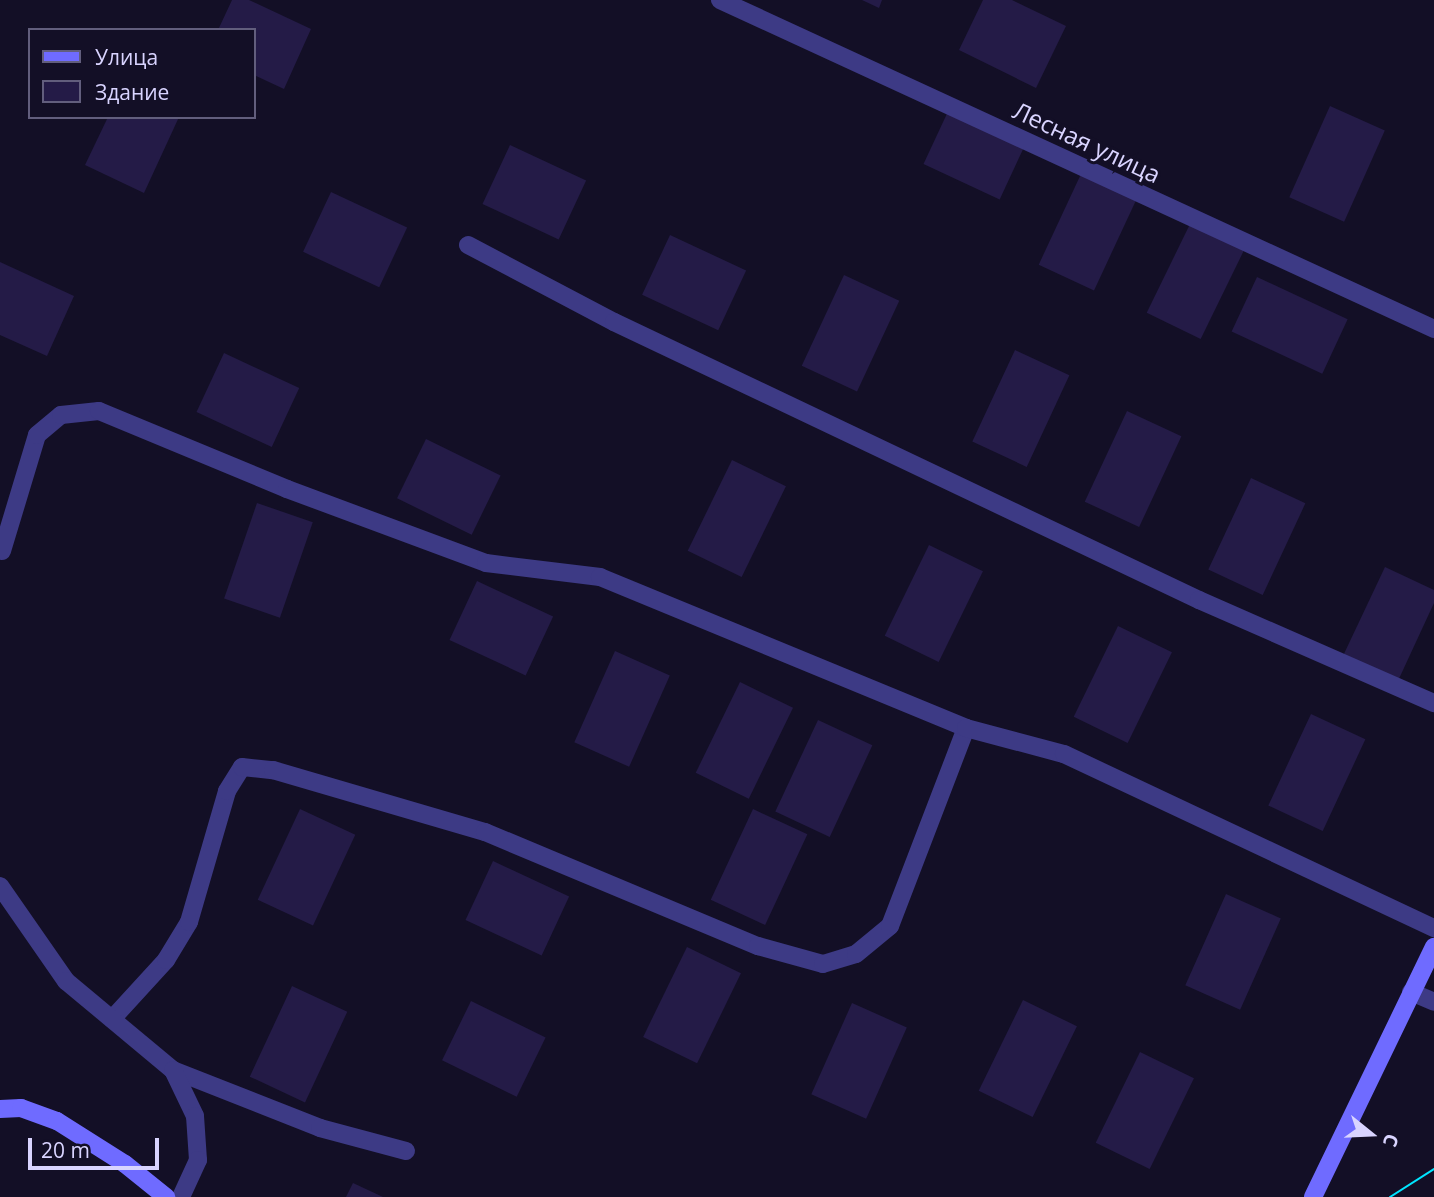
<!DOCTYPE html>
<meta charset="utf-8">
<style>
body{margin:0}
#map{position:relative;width:1434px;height:1197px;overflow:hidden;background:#130f26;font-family:"Open Sans",sans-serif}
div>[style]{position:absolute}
.building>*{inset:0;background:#241b47;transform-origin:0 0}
.lane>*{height:18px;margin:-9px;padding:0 9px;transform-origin:9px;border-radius:9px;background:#3d3a85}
.street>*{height:18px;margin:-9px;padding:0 9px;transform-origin:9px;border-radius:9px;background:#3d3a85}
.secondary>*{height:18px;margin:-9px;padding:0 9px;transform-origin:9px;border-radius:9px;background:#6f6bff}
.tram>*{height:2px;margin:-1px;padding:0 1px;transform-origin:1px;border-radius:1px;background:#00e5ff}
span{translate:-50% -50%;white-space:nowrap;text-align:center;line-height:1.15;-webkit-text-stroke:6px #130f26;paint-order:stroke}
.street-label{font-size:24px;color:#d9d4ff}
.legend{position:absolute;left:28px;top:28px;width:228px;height:91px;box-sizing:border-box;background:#130f26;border:2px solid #625e7d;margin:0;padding:9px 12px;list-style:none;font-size:21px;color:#d9d4ff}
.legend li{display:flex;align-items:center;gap:14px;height:35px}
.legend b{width:35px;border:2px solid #625e7d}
.north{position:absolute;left:1336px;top:1099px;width:70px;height:70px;-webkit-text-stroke:5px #130f26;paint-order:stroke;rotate:108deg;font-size:19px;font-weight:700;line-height:28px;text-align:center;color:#d9d4ff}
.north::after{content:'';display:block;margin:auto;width:24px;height:32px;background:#d9d4ff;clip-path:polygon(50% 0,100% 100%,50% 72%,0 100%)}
.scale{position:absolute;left:28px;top:1138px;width:131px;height:32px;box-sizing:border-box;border:4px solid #d9d4ff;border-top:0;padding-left:9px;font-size:21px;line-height:24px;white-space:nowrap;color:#d9d4ff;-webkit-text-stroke:5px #130f26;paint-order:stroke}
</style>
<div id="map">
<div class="building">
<div style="clip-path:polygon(232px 0,249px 0,311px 29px,284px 89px,254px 75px,254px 30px,218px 30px)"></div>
<div style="clip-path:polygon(862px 0,882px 0,879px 8px)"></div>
<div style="clip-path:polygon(983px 0,1012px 0,1066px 26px,1036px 88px,959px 50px)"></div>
<div style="left:951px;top:105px;width:84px;height:65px;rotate:25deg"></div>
<div style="left:1330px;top:106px;width:60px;height:100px;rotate:24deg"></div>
<div style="clip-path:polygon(108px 117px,179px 117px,144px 193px,85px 165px)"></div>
<div style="left:510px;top:145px;width:84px;height:65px;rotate:25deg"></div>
<div style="left:1081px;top:174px;width:61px;height:100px;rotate:25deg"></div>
<div style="left:331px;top:192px;width:84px;height:66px;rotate:25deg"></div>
<div style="left:1191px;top:222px;width:60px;height:101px;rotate:26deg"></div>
<div style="left:670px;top:235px;width:84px;height:66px;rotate:25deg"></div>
<div style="clip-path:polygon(0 262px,74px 296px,47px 356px,0 335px)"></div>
<div style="left:844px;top:275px;width:61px;height:100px;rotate:25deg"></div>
<div style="left:1257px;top:277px;width:100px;height:60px;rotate:25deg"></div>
<div style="left:1015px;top:350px;width:60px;height:101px;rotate:25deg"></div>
<div style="left:224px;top:353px;width:83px;height:65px;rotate:25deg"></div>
<div style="left:1127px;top:411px;width:60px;height:100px;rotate:25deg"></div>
<div style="left:426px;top:439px;width:83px;height:66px;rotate:26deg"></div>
<div style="left:732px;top:460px;width:60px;height:101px;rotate:26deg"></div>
<div style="left:1251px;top:478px;width:60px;height:101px;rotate:25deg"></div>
<div style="left:257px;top:503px;width:59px;height:101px;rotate:19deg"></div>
<div style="left:929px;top:545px;width:60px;height:101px;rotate:26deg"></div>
<div style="clip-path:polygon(1385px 567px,1434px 590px,1434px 603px,1397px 683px,1342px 658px)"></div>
<div style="left:477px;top:581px;width:84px;height:65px;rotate:25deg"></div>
<div style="left:1118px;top:626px;width:60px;height:101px;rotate:26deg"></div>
<div style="left:615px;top:651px;width:60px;height:100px;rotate:24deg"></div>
<div style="left:740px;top:682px;width:59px;height:101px;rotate:26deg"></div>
<div style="left:1311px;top:714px;width:60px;height:101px;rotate:25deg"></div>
<div style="left:818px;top:720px;width:60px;height:101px;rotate:25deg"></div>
<div style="left:300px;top:809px;width:61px;height:100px;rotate:25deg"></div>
<div style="left:753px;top:809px;width:60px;height:100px;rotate:25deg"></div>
<div style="left:493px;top:861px;width:84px;height:65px;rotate:25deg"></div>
<div style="left:1226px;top:894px;width:60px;height:100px;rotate:24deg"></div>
<div style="left:687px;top:947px;width:60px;height:100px;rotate:26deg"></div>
<div style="left:292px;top:986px;width:61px;height:100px;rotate:25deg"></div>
<div style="left:1023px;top:1000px;width:60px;height:101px;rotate:26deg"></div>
<div style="left:471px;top:1001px;width:83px;height:66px;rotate:26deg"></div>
<div style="left:852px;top:1003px;width:60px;height:100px;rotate:24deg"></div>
<div style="left:1140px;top:1052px;width:60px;height:101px;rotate:26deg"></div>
<div style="clip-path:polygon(353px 1183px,383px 1197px,346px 1197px)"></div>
</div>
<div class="lane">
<div style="left:468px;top:245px;width:165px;rotate:27.8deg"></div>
<div style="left:614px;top:322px;width:648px;rotate:25.42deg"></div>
<div style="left:1199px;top:600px;width:257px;rotate:23.7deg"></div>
<div style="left:112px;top:1019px;width:80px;rotate:-47.5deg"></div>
<div style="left:166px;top:960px;width:44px;rotate:-58.8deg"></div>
<div style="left:189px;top:922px;width:136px;rotate:-73.8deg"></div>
<div style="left:227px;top:791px;width:28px;rotate:-58deg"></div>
<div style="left:242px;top:767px;width:31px;rotate:6deg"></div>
<div style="left:273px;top:770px;width:221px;rotate:16.3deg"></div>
<div style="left:485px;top:832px;width:296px;rotate:22.7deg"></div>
<div style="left:758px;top:946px;width:67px;rotate:15.5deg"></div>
<div style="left:823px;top:964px;width:34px;rotate:-17deg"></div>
<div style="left:856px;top:954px;width:44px;rotate:-39.5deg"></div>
<div style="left:890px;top:926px;width:212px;rotate:-69deg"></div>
<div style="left:173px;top:1070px;width:158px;rotate:21.5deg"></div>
<div style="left:320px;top:1128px;width:89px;rotate:15deg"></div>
</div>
<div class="street">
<div style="left:720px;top:0;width:786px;rotate:24.74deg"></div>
<div style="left:2px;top:551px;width:121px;rotate:-73.2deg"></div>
<div style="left:37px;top:435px;width:31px;rotate:-40deg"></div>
<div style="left:61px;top:415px;width:38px;rotate:-6deg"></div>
<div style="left:99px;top:411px;width:204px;rotate:22.5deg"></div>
<div style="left:287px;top:489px;width:212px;rotate:20.4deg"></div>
<div style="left:486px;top:563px;width:115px;rotate:7deg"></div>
<div style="left:600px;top:577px;width:396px;rotate:22.4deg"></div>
<div style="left:966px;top:728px;width:101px;rotate:14.9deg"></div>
<div style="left:1064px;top:754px;width:409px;rotate:25.2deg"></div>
<div style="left:0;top:886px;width:116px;rotate:55.2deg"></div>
<div style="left:66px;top:981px;width:139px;rotate:39.8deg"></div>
<div style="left:173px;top:1070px;width:51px;rotate:64.4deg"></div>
<div style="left:195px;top:1116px;width:44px;rotate:86.1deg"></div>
<div style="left:198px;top:1160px;width:41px;rotate:114.7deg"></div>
<div style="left:1411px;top:992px;width:25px;rotate:23deg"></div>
</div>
<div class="secondary">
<div style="left:0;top:1109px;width:21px;rotate:-3deg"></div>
<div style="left:21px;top:1108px;width:38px;rotate:20deg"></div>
<div style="left:57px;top:1121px;width:80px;rotate:32.3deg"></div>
<div style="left:125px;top:1164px;width:53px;rotate:38.8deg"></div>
<div style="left:1313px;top:1197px;width:278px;rotate:-64.2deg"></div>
</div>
<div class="tram">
<div style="left:1390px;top:1197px;width:52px;rotate:-32.5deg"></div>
</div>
<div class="street-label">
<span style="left:1087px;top:142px;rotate:25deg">Лесная улица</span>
</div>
<ul class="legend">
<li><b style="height:9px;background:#6f6bff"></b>Улица</li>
<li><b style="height:19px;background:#241b47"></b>Здание</li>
</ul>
<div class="north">С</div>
<div class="scale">20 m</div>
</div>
